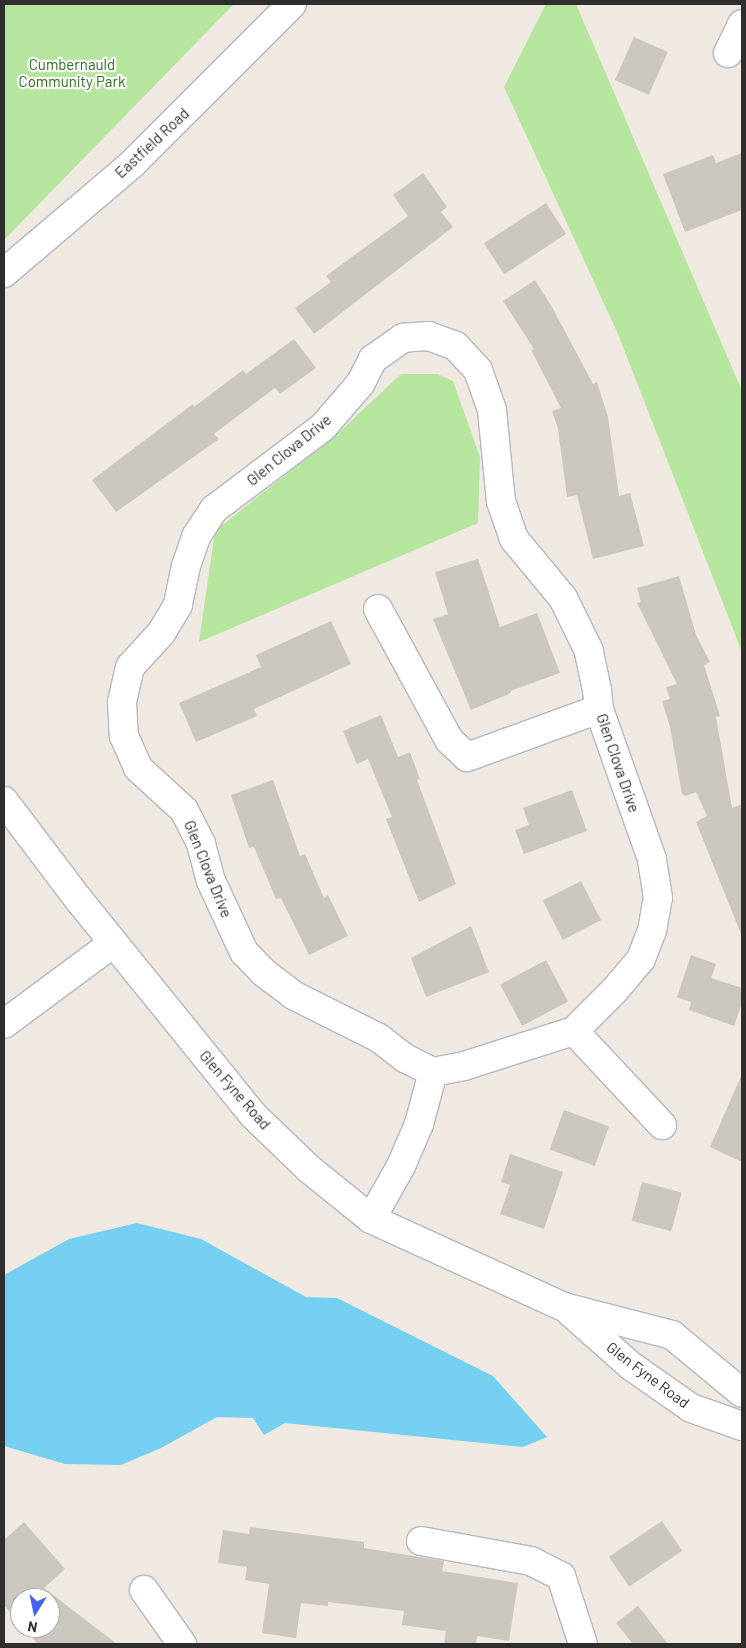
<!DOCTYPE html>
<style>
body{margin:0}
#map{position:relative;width:746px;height:1648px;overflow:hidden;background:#efe9e1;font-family:Barlow,sans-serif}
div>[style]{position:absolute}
.green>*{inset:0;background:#b6e59e}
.water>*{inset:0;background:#75cff0}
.building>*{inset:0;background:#cbc7bf;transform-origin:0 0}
.roads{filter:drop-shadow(1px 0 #b4b7c1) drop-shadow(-1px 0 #b4b7c1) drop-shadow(0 1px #b4b7c1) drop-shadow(0 -1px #b4b7c1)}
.minor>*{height:28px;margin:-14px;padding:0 14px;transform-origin:14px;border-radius:14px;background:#fff}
span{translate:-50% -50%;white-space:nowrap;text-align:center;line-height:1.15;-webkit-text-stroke:4.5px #fff;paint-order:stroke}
.park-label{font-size:15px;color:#2c6e1b}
.street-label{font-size:15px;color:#2e2e2e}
.frame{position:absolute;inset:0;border:5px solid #2e2e2e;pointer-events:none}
.north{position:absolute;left:10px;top:1588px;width:50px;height:50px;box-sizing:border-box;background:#fff;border:1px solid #ababab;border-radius:50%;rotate:190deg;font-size:14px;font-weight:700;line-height:20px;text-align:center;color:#2e2e2e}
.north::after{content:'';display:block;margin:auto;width:18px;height:22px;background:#4264fb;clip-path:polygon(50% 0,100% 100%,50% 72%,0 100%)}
</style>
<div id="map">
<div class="green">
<div style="clip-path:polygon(4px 4px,234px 4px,4px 240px)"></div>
<div style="clip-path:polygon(546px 4px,576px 4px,742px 391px,742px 652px,618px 334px,504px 87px)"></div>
<div style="clip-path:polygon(401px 374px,437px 374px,453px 381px,480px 457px,478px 523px,199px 642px,215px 531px,337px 434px)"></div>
</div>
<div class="water">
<div style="clip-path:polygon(137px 1223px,201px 1239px,306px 1297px,337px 1298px,493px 1376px,547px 1437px,523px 1447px,285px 1423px,264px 1435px,253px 1418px,217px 1417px,161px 1448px,121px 1465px,65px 1464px,4px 1446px,4px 1275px,69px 1239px)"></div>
</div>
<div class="building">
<div style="left:634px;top:37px;width:37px;height:47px;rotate:24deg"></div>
<div style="clip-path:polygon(742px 153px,742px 210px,685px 232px,663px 174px,713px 155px,716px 163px)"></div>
<div style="clip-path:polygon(423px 173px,447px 207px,441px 212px,453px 227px,314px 334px,295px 308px,331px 282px,326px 276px,408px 216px,393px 195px)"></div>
<div style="left:546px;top:203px;width:37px;height:74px;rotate:57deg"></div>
<div style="clip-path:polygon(535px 280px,552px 307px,593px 384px,597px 382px,608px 417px,619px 496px,630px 493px,644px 546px,593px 559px,577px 495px,567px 497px,558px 429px,552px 411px,561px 408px,531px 350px,534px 349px,503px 301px)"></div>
<div style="clip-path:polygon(294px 339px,316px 368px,280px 394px,275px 388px,214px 434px,219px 439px,116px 512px,92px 480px,193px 404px,194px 407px,243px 370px,246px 374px)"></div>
<div style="clip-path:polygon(478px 559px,500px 627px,537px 613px,560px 673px,510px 691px,511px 693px,471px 710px,433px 619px,448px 614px,435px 572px)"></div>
<div style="clip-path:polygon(679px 576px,696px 635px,710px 662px,704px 665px,720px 716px,716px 717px,732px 808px,742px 804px,741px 934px,696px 822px,707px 816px,696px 792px,686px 796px,682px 794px,670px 727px,662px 701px,670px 699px,666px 687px,677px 684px,637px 603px,641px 602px,637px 588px)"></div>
<div style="clip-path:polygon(331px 621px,351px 664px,254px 709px,257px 716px,196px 742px,179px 703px,261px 667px,256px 655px)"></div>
<div style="clip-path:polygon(381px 715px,398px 757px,410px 752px,420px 779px,417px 780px,456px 884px,419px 902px,386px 819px,392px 817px,368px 759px,357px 764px,343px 731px)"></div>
<div style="clip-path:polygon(273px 780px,300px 856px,305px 854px,324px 898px,328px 895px,348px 936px,309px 955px,281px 898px,276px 899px,254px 847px,249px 848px,231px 795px)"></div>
<div style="clip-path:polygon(572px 790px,587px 831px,524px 854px,515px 830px,529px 825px,523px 808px)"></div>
<div style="left:581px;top:881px;width:44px;height:43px;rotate:63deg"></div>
<div style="clip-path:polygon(471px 926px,489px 972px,426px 997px,411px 958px)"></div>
<div style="clip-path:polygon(691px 955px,716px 964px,711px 978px,742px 988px,742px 1003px,734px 1026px,689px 1010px,691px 1002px,677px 997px)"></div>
<div style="left:546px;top:960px;width:47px;height:52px;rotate:62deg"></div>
<div style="clip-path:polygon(742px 1074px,742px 1162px,710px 1147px)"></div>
<div style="left:564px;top:1110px;width:48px;height:42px;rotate:20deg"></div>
<div style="clip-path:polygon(510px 1154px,563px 1172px,544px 1229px,500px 1214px,510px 1185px,501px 1182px)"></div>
<div style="left:642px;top:1182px;width:41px;height:40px;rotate:15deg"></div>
<div style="left:662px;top:1521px;width:36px;height:64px;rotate:56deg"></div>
<div style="clip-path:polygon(24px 1522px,65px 1569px,44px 1588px,117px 1644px,38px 1644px,24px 1628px,50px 1628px,50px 1598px,20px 1598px,20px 1624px,4px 1605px,4px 1540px)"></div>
<div style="clip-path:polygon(250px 1527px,364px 1542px,364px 1548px,444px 1561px,442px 1571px,518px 1583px,509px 1641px,477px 1636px,476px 1644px,444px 1644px,446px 1631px,402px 1625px,404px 1611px,328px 1602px,328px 1606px,301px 1603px,296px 1638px,262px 1633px,269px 1584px,245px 1580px,247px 1567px,218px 1563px,223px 1530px,249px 1534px)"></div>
<div style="clip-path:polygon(638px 1606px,668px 1644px,633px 1644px,616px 1623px)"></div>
</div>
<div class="roads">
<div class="minor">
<div style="left:728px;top:53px;width:32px;rotate:-64deg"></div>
<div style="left:4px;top:273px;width:168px;rotate:-40.4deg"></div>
<div style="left:132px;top:164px;width:226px;rotate:-45deg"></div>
<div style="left:378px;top:609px;width:149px;rotate:61.5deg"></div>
<div style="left:449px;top:740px;width:25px;rotate:43deg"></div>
<div style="left:467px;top:757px;width:140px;rotate:-20deg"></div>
<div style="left:4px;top:801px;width:124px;rotate:52.9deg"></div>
<div style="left:79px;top:900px;width:277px;rotate:51deg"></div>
<div style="left:253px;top:1115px;width:76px;rotate:43.9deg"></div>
<div style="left:308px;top:1168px;width:81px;rotate:39deg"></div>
<div style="left:371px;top:1219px;width:212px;rotate:24.5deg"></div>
<div style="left:564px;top:1307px;width:112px;rotate:14.5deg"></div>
<div style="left:672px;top:1335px;width:91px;rotate:39.6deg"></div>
<div style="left:4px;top:1024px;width:136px;rotate:-36.6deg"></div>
<div style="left:574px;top:1031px;width:129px;rotate:46.9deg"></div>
<div style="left:371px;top:1219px;width:61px;rotate:-60.5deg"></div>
<div style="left:401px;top:1166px;width:46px;rotate:-66.8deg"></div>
<div style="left:419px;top:1124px;width:54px;rotate:-74.9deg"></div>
<div style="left:433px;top:1072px;width:32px;rotate:-11deg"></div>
<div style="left:464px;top:1066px;width:115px;rotate:-17.7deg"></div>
<div style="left:574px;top:1031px;width:57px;rotate:-45deg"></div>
<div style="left:614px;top:991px;width:42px;rotate:-49.8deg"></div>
<div style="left:641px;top:959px;width:30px;rotate:-69deg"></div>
<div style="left:652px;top:931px;width:34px;rotate:-80deg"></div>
<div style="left:658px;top:898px;width:39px;rotate:-99deg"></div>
<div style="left:652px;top:859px;width:159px;rotate:-109.5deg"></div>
<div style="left:599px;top:709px;width:19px;rotate:-96deg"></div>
<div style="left:597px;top:690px;width:40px;rotate:-102deg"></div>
<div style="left:589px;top:651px;width:59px;rotate:-116.1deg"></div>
<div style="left:563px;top:598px;width:77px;rotate:-129.7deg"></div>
<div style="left:514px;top:539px;width:39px;rotate:-109deg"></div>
<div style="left:501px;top:502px;width:92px;rotate:-95.6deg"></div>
<div style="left:492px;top:410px;width:42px;rotate:-109.3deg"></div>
<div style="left:478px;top:370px;width:33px;rotate:-133deg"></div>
<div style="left:456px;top:346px;width:29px;rotate:-160deg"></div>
<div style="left:429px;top:336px;width:26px;rotate:176deg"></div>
<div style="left:403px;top:338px;width:37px;rotate:145deg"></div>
<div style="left:373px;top:359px;width:28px;rotate:117deg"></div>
<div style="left:360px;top:384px;width:57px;rotate:130.7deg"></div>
<div style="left:323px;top:427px;width:136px;rotate:143deg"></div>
<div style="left:214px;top:509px;width:33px;rotate:123deg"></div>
<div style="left:196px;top:537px;width:31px;rotate:109deg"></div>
<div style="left:186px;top:566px;width:40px;rotate:102deg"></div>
<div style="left:178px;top:605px;width:31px;rotate:121deg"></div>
<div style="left:162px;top:632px;width:47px;rotate:132.4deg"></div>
<div style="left:130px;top:667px;width:36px;rotate:103deg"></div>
<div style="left:122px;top:702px;width:34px;rotate:87deg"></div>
<div style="left:124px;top:736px;width:35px;rotate:66deg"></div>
<div style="left:138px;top:768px;width:62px;rotate:42.4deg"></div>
<div style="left:184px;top:810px;width:38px;rotate:63deg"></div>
<div style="left:201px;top:844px;width:38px;rotate:75deg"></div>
<div style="left:211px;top:881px;width:78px;rotate:65.1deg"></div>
<div style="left:244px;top:952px;width:28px;rotate:46deg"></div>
<div style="left:263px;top:972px;width:38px;rotate:37deg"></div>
<div style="left:293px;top:995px;width:96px;rotate:26.6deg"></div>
<div style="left:379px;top:1038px;width:33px;rotate:38deg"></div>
<div style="left:405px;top:1058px;width:31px;rotate:27deg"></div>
<div style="left:569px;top:1311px;width:83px;rotate:41.6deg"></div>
<div style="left:631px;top:1366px;width:73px;rotate:35deg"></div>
<div style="left:691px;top:1408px;width:54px;rotate:19.4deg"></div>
<div style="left:421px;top:1541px;width:112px;rotate:10.3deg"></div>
<div style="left:531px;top:1561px;width:34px;rotate:27deg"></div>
<div style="left:561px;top:1576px;width:71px;rotate:72.1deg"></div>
<div style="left:144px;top:1590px;width:66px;rotate:54.9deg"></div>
</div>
</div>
<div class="park-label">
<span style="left:72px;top:73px">Cumbernauld<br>Community Park</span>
</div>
<div class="street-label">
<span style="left:152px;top:143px;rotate:-43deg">Eastfield Road</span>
<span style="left:289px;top:450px;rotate:-39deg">Glen Clova Drive</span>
<span style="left:618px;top:763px;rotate:71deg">Glen Clova Drive</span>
<span style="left:208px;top:869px;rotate:68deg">Glen Clova Drive</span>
<span style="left:235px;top:1090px;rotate:49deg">Glen Fyne Road</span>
<span style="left:648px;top:1375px;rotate:37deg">Glen Fyne Road</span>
</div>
<div class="frame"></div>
<div class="north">N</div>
</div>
